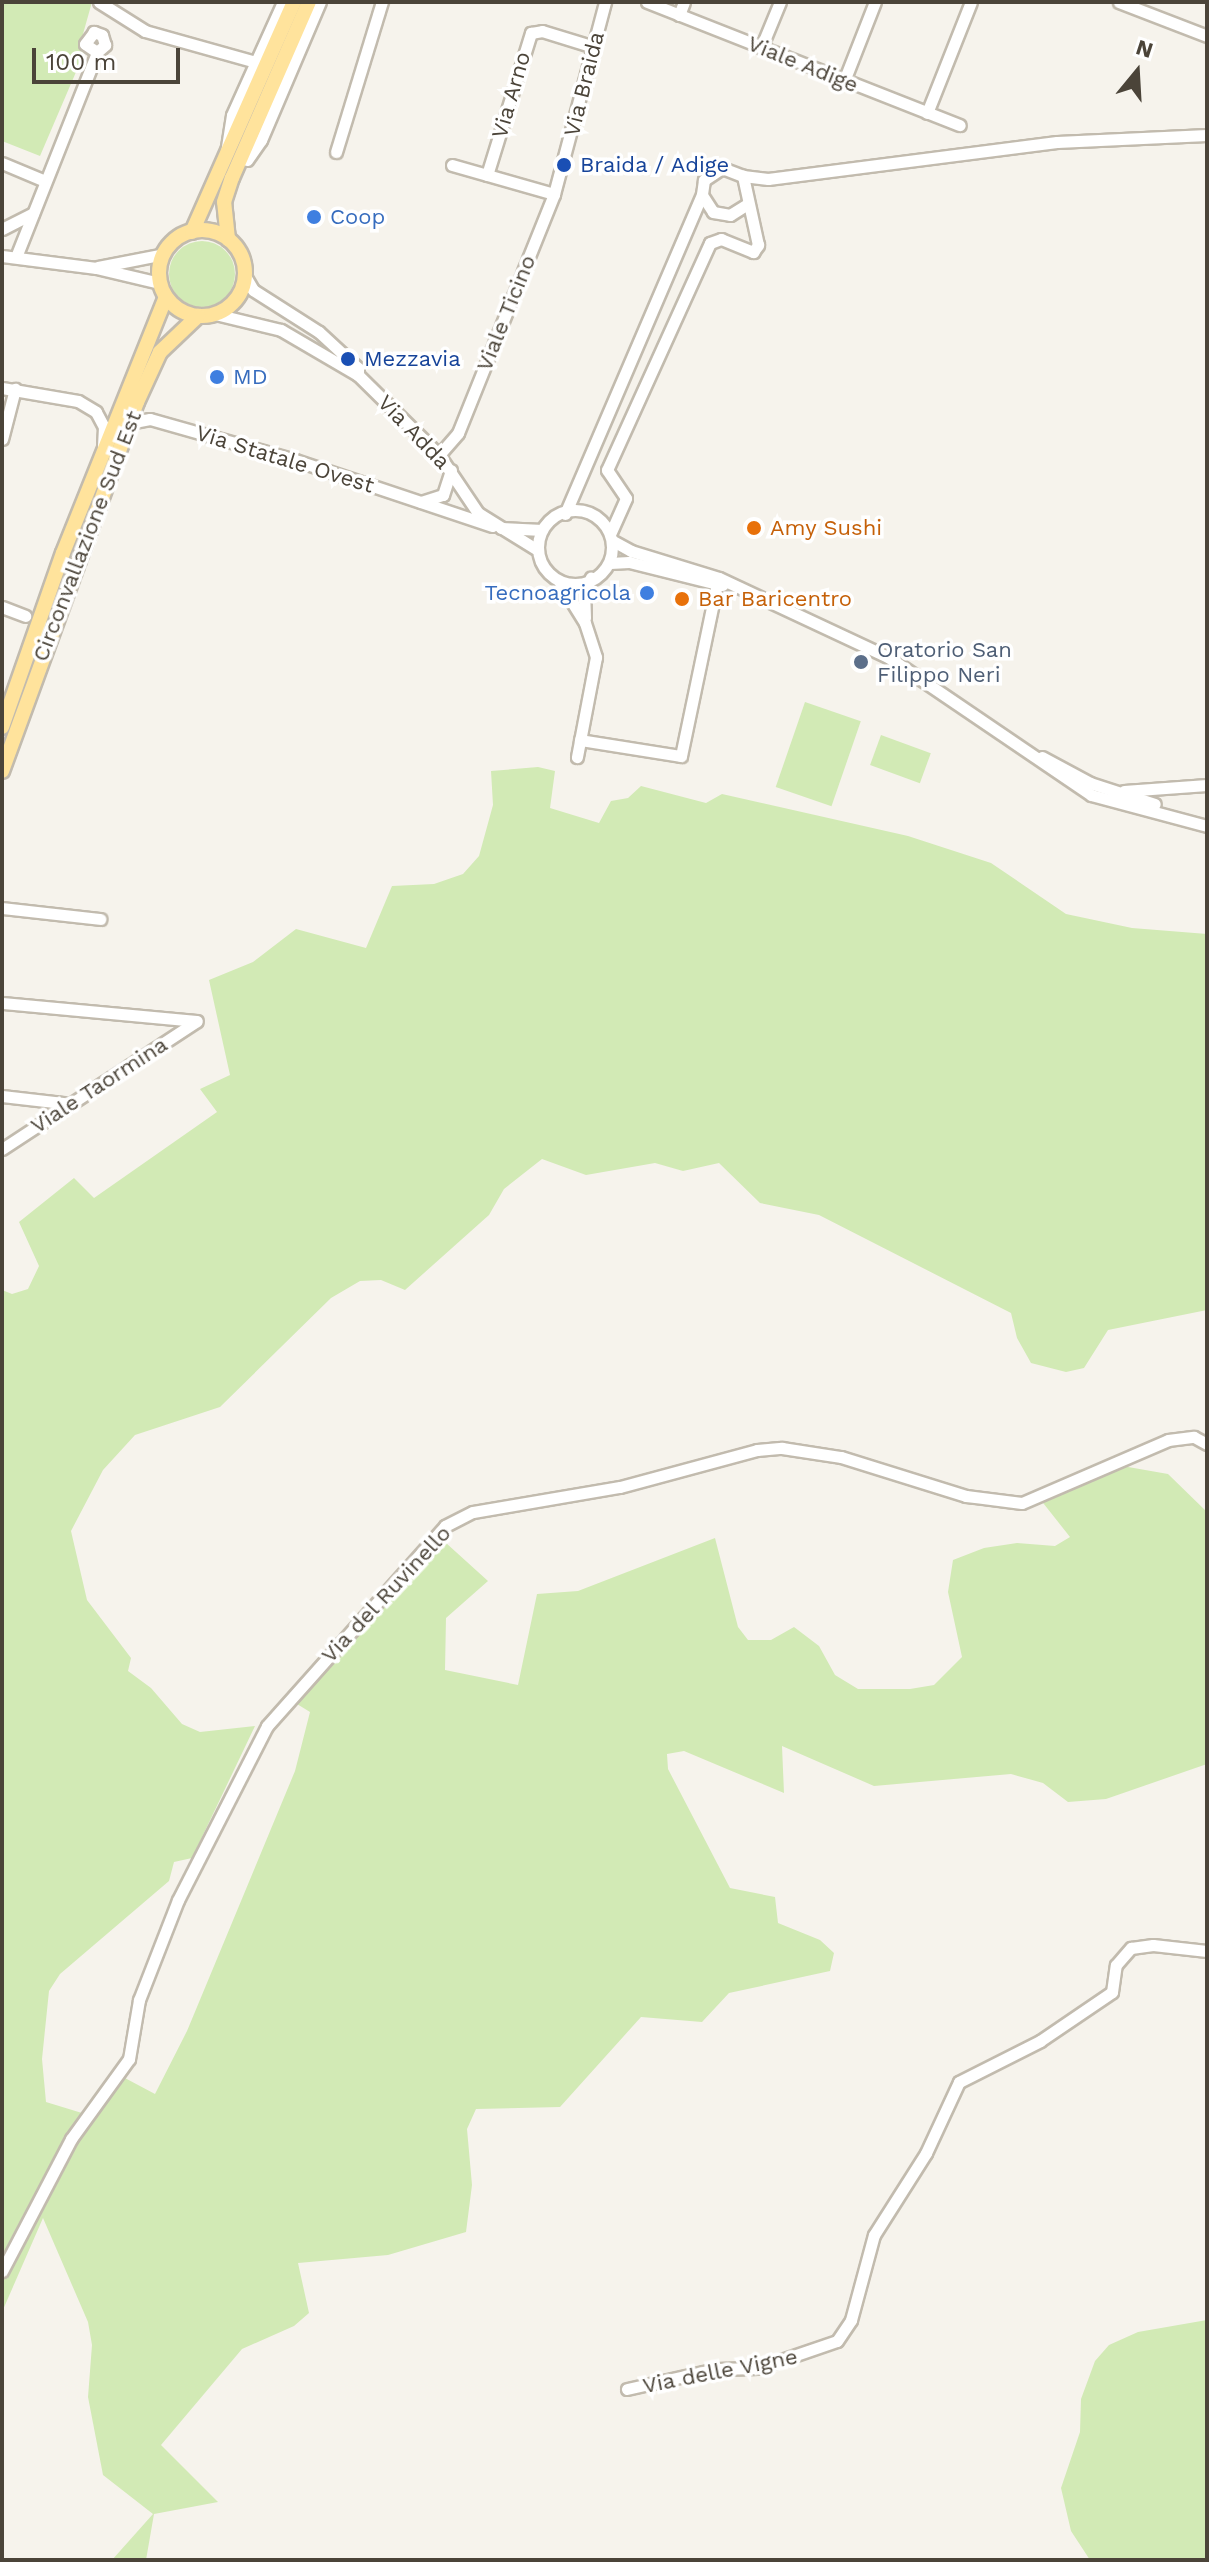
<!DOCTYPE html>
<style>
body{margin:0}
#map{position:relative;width:1209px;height:2562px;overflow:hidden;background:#f6f3ec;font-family:"Work Sans",sans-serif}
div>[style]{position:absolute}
.green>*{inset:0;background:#d2eab5;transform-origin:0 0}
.round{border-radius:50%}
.roads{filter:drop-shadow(2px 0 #c2bbae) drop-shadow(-2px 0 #c2bbae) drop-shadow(0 2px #c2bbae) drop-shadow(0 -2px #c2bbae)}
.minor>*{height:11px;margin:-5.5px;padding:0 5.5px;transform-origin:5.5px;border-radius:5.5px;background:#fff}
.minor>.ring{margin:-5.5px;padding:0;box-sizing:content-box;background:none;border:11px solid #fff;border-radius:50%}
.major>*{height:14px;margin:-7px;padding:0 7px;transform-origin:7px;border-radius:7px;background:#ffe39c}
.major>.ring{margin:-7px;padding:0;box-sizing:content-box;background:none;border:14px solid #ffe39c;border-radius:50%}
.dots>*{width:22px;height:22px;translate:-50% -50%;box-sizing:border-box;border:4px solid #fff;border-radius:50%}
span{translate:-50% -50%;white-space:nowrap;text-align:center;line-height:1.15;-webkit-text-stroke:7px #fff;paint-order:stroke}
.street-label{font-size:22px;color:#4b4439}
.transit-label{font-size:22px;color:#164399}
.left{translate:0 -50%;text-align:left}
.shop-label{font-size:22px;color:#366cbe}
.right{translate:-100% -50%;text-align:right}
.food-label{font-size:22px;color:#c56008}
.service-label{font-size:22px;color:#4e5e75}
.frame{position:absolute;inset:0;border:4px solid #4b4439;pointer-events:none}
.north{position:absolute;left:1097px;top:32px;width:80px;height:80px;-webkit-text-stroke:6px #fff;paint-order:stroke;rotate:18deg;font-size:22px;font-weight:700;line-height:32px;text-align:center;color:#4b4439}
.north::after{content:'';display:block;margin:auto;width:28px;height:36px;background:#4b4439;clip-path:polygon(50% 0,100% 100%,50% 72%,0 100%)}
.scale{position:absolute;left:32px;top:48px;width:148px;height:36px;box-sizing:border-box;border:4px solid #4b4439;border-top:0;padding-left:10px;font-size:24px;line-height:28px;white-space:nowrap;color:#4b4439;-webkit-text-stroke:6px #fff;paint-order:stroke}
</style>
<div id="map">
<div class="green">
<div style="clip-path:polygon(2px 2px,92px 2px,83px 34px,85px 51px,40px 156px,2px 141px)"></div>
<div class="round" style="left:169px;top:241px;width:66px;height:66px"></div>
<div style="left:805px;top:702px;width:59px;height:90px;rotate:19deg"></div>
<div style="left:881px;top:735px;width:53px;height:32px;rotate:20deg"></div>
<div style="clip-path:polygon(538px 767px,555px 771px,550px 808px,599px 823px,611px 801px,628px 798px,641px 786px,706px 803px,722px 794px,908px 836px,991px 863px,1066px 914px,1132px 928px,1207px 934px,1207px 1310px,1108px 1330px,1084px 1368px,1066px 1372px,1031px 1363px,1017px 1338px,1011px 1313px,819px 1215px,760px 1203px,719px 1163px,683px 1171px,655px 1163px,586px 1175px,542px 1159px,504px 1189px,489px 1215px,405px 1290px,381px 1280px,360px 1281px,331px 1298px,220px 1407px,135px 1435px,103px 1470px,71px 1531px,87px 1600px,131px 1658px,128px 1671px,151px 1688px,182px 1724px,200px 1732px,255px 1726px,192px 1858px,174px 1862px,169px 1881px,60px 1974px,49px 1991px,42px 2059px,46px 2102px,95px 2117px,123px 2077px,155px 2094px,187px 2031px,295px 1771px,310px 1712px,284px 1696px,435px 1533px,488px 1581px,446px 1618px,445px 1670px,518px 1685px,537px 1594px,578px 1591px,715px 1538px,738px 1627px,748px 1640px,771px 1640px,794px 1627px,819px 1646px,835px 1675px,858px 1689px,910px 1689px,934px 1685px,962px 1657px,948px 1592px,953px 1560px,984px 1548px,1017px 1543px,1055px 1546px,1070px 1537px,1036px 1494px,1111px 1464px,1168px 1474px,1207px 1512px,1207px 1764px,1106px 1799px,1068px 1802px,1043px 1783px,1011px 1774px,874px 1786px,782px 1746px,784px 1793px,684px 1751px,667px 1754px,668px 1769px,730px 1888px,775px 1897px,778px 1923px,820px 1940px,834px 1953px,830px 1971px,729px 1993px,702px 2022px,641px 2017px,560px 2107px,476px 2109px,467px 2129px,472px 2185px,466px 2232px,388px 2255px,298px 2263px,309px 2313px,294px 2326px,242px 2349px,161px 2445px,218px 2502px,154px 2514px,146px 2560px,112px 2560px,153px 2514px,103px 2475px,88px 2397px,92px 2345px,88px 2322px,43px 2218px,2px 2312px,2px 1290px,12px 1294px,28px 1289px,39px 1266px,19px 1222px,74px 1178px,94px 1198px,217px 1112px,200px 1089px,230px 1075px,209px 980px,253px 962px,296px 929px,366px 948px,392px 886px,434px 884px,463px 874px,479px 856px,493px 805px,491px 771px)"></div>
<div style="clip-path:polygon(1207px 2320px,1207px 2560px,1090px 2560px,1071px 2531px,1061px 2488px,1080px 2432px,1081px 2399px,1095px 2361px,1109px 2345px,1138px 2332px)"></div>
</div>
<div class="roads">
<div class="minor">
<div style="left:99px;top:2px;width:54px;rotate:32.2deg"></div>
<div style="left:145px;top:31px;width:115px;rotate:15.6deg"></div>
<div style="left:647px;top:2px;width:336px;rotate:21.5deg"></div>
<div style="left:1119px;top:2px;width:94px;rotate:21.1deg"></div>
<div style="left:679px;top:15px;width:14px;rotate:-69deg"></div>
<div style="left:761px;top:48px;width:50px;rotate:-67.6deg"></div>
<div style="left:844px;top:81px;width:85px;rotate:-68.6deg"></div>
<div style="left:927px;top:113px;width:119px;rotate:-68.4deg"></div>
<div style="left:336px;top:152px;width:157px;rotate:-73deg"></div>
<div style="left:226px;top:153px;width:38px;rotate:-81deg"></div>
<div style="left:232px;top:115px;width:124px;rotate:-65.7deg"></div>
<div style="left:247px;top:160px;width:24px;rotate:-55deg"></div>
<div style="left:261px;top:140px;width:150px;rotate:-66.9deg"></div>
<div style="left:2px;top:163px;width:47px;rotate:22.7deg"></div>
<div style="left:452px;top:165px;width:106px;rotate:15.9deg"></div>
<div style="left:487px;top:175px;width:149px;rotate:-72.8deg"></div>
<div style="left:531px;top:33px;width:11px;rotate:-10deg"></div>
<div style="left:542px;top:31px;width:54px;rotate:17.1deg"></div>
<div style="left:743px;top:176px;width:25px;rotate:7deg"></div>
<div style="left:768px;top:179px;width:291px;rotate:-7.3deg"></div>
<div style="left:1057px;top:142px;width:150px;rotate:-2.7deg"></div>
<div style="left:2px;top:229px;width:35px;rotate:-27deg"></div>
<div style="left:2px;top:256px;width:95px;rotate:7.3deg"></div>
<div style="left:96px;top:268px;width:66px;rotate:13.2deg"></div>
<div style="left:16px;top:257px;width:220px;rotate:-68.4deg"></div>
<div style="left:97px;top:52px;width:11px;rotate:-41deg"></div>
<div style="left:105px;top:45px;width:10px;rotate:-107deg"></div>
<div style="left:102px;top:35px;width:9px;rotate:-159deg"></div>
<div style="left:94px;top:32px;width:15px;rotate:127deg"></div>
<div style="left:85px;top:44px;width:14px;rotate:34deg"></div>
<div style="left:98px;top:267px;width:67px;rotate:-11.1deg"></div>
<div style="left:245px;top:276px;width:16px;rotate:60deg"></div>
<div style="left:253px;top:290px;width:78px;rotate:32.5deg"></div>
<div style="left:319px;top:332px;width:53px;rotate:42.7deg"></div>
<div style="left:358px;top:368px;width:7px;rotate:90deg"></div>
<div style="left:358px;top:375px;width:114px;rotate:44.6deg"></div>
<div style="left:439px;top:455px;width:70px;rotate:56.1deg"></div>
<div style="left:478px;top:513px;width:68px;rotate:31.8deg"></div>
<div style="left:215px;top:314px;width:68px;rotate:13.6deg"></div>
<div style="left:281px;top:330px;width:89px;rotate:30.3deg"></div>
<div style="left:2px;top:388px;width:77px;rotate:9.7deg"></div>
<div style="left:78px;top:401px;width:21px;rotate:31deg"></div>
<div style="left:96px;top:412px;width:17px;rotate:62deg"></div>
<div style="left:104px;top:427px;width:19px;rotate:93deg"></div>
<div style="left:129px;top:423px;width:21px;rotate:-11deg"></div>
<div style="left:150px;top:419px;width:151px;rotate:15.8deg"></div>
<div style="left:295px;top:460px;width:208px;rotate:18.5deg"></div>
<div style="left:2px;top:439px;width:52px;rotate:-75.4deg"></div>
<div style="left:439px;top:455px;width:29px;rotate:-49deg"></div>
<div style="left:458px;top:433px;width:258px;rotate:-68.1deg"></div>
<div style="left:554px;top:194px;width:199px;rotate:-75.1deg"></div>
<div style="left:421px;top:502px;width:23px;rotate:-18deg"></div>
<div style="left:443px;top:495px;width:26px;rotate:-72deg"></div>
<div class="ring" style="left:538px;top:510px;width:63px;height:63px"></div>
<div style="left:565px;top:514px;width:347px;rotate:-66.8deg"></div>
<div style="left:501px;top:528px;width:41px;rotate:2.8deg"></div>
<div style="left:611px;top:532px;width:37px;rotate:-66deg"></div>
<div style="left:626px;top:498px;width:34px;rotate:-124deg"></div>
<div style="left:607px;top:470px;width:249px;rotate:-65.6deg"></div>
<div style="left:710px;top:243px;width:12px;rotate:-20deg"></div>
<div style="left:721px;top:239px;width:35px;rotate:22deg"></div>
<div style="left:753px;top:252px;width:9px;rotate:-54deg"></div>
<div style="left:758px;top:245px;width:71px;rotate:-102.3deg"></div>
<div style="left:743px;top:176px;width:22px;rotate:-159deg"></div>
<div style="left:722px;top:168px;width:22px;rotate:146deg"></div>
<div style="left:704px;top:180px;width:15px;rotate:98deg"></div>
<div style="left:702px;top:195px;width:20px;rotate:57deg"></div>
<div style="left:713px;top:212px;width:17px;rotate:10deg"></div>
<div style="left:730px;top:215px;width:19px;rotate:-32deg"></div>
<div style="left:613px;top:541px;width:21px;rotate:29deg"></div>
<div style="left:631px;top:551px;width:92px;rotate:17.1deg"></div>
<div style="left:719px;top:578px;width:187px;rotate:25.1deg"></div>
<div style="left:888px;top:657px;width:245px;rotate:34.2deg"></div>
<div style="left:1091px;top:795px;width:120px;rotate:15deg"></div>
<div style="left:610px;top:563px;width:19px;rotate:-3deg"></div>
<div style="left:629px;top:562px;width:96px;rotate:13.9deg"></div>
<div style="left:559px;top:581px;width:49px;rotate:58.2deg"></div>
<div style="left:585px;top:623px;width:36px;rotate:72deg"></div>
<div style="left:596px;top:657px;width:102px;rotate:100.8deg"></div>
<div style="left:2px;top:607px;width:25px;rotate:21deg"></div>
<div style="left:585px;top:618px;width:25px;rotate:-92deg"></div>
<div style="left:584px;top:593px;width:17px;rotate:-66deg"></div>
<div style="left:580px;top:740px;width:102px;rotate:9deg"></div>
<div style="left:681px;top:756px;width:176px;rotate:-78.2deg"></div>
<div style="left:1042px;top:757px;width:55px;rotate:28.4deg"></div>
<div style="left:1090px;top:783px;width:68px;rotate:17.9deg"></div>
<div style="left:1124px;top:791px;width:83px;rotate:-4.1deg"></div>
<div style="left:2px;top:908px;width:99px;rotate:6.4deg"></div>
<div style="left:2px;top:1003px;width:195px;rotate:5.3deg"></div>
<div style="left:2px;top:1096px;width:70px;rotate:6.5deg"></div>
<div style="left:2px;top:1149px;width:233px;rotate:-33.3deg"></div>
<div style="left:2px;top:2271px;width:149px;rotate:-62.4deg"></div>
<div style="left:71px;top:2139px;width:99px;rotate:-54.1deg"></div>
<div style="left:129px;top:2059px;width:60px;rotate:-80.4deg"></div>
<div style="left:139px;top:2000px;width:107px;rotate:-68.7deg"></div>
<div style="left:178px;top:1900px;width:195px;rotate:-62.9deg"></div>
<div style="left:267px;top:1726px;width:268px;rotate:-48.3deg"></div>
<div style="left:445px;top:1526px;width:31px;rotate:-27deg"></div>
<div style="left:473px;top:1512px;width:149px;rotate:-9.7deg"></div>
<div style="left:620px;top:1487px;width:142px;rotate:-15.1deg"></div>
<div style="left:757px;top:1450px;width:25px;rotate:-5deg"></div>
<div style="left:782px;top:1448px;width:60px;rotate:8.7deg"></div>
<div style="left:841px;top:1457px;width:131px;rotate:17.3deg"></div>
<div style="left:966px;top:1496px;width:56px;rotate:7.1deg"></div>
<div style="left:1022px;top:1503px;width:159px;rotate:-23.3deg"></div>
<div style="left:1168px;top:1440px;width:26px;rotate:-7deg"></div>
<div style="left:1194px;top:1437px;width:15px;rotate:28deg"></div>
<div style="left:627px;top:2389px;width:91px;rotate:-12.7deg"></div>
<div style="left:716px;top:2369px;width:42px;rotate:-1.4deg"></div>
<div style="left:758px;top:2368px;width:83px;rotate:-18.9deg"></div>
<div style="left:837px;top:2341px;width:25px;rotate:-56deg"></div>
<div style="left:851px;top:2320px;width:88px;rotate:-74.9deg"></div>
<div style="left:874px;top:2235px;width:97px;rotate:-57.6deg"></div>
<div style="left:926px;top:2153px;width:78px;rotate:-65.1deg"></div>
<div style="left:959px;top:2082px;width:91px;rotate:-26.8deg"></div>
<div style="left:1040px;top:2041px;width:87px;rotate:-34.2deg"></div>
<div style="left:1112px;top:1992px;width:27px;rotate:-82deg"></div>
<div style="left:1116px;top:1965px;width:23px;rotate:-49deg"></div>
<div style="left:1131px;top:1948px;width:22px;rotate:-8deg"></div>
<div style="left:1153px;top:1945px;width:54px;rotate:6.3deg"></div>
</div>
<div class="major">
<div class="ring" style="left:159px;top:230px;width:72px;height:72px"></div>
<div style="left:192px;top:232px;width:252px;rotate:-66.1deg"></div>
<div style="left:228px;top:239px;width:37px;rotate:-96deg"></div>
<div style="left:224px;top:202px;width:25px;rotate:-72deg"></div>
<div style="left:232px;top:178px;width:192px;rotate:-66.4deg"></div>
<div style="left:2px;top:727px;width:184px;rotate:-70.7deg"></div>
<div style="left:63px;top:553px;width:276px;rotate:-68.1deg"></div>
<div style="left:2px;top:771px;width:393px;rotate:-69.9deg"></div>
<div style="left:137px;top:402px;width:55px;rotate:-65.3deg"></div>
<div style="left:160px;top:352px;width:52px;rotate:-43.5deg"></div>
</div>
</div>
<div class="dots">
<div style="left:564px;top:165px;background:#1a4fb4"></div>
<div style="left:314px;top:217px;background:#3f7fe0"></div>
<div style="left:348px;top:359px;background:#1a4fb4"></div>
<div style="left:217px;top:377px;background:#3f7fe0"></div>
<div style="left:754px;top:528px;background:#e8710a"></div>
<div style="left:647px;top:593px;background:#3f7fe0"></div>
<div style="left:682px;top:599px;background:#e8710a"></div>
<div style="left:861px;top:662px;background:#5c6f8a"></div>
</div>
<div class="street-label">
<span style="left:803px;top:64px;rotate:22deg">Viale Adige</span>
<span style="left:584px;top:84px;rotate:-76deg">Via Braida</span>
<span style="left:511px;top:95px;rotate:-74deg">Via Arno</span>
<span style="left:506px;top:313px;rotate:-68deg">Viale Ticino</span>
<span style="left:414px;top:432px;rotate:46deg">Via Adda</span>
<span style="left:285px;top:459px;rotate:17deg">Via Statale Ovest</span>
<span style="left:87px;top:536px;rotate:-69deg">Circonvallazione Sud Est</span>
<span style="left:99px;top:1085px;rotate:-33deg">Viale Taormina</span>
<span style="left:386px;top:1594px;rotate:-47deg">Via del Ruvinello</span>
<span style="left:720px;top:2371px;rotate:-11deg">Via delle Vigne</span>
</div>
<div class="transit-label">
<span class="left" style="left:580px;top:165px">Braida / Adige</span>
<span class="left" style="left:364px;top:359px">Mezzavia</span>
</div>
<div class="shop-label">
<span class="left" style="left:330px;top:217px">Coop</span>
<span class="left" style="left:233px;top:377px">MD</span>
<span class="right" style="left:631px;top:593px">Tecnoagricola</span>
</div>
<div class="food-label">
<span class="left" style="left:770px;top:528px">Amy Sushi</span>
<span class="left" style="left:698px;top:599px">Bar Baricentro</span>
</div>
<div class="service-label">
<span class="left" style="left:877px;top:662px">Oratorio San<br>Filippo Neri</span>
</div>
<div class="frame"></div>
<div class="north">N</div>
<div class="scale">100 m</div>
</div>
